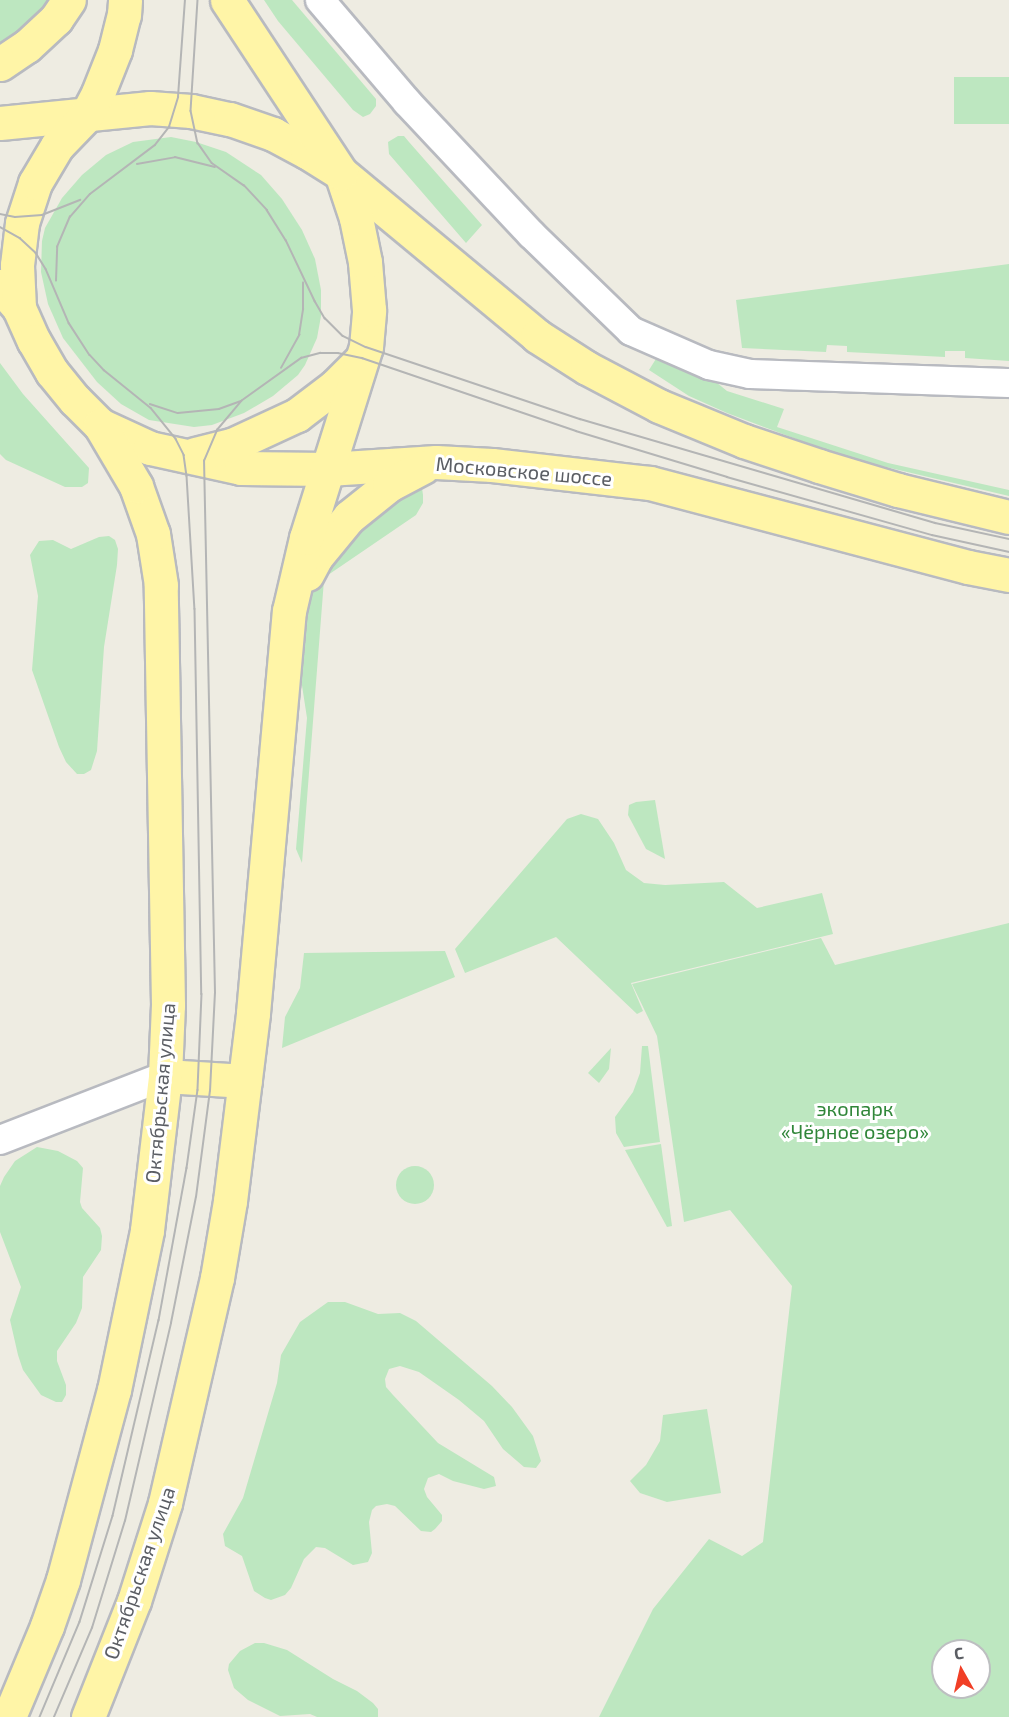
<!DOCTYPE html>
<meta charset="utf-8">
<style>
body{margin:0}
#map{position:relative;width:1009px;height:1717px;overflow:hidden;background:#eeece2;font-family:"Exo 2",sans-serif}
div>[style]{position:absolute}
.green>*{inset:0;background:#bde7c0;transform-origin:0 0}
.round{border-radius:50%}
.roads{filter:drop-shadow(2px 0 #b8bac0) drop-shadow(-2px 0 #b8bac0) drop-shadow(0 2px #b8bac0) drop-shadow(0 -2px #b8bac0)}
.minor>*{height:28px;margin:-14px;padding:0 14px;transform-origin:14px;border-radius:14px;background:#fff}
.major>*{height:33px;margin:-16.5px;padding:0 16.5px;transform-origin:16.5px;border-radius:16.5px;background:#fff5a7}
.tram>*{height:1.5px;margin:-0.75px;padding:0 0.75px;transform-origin:0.75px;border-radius:0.75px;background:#b4b5b5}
span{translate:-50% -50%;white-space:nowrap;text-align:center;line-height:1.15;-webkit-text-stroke:6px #fff;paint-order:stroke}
.street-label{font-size:20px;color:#5b5e64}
.park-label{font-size:20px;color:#308639}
.north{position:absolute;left:931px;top:1639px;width:60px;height:60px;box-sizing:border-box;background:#fff;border:2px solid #bdbfc1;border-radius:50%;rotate:352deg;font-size:16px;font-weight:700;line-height:24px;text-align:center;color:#5b5e64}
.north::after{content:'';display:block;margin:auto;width:21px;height:27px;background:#f13f26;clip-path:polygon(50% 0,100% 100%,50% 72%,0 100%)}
</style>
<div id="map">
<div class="green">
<div style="clip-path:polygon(0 0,54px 0,0 52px)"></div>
<div style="clip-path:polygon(264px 0,292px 0,376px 99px,376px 106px,370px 114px,363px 117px,353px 110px,278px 21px)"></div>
<div style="left:1009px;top:77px;width:47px;height:55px;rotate:90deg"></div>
<div style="clip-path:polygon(398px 136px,404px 136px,409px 142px,482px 225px,466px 243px,389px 154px,388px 142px)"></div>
<div style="clip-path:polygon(171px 137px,196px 142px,226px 152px,261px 175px,282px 199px,302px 230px,315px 259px,321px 290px,321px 316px,317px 338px,305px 365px,298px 375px,273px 396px,244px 413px,212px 425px,194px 427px,149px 420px,121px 404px,97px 382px,63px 338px,48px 304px,41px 272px,42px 241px,45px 228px,62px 198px,82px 175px,106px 155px,133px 142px)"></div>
<div style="clip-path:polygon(1009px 264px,1009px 361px,965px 358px,965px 351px,945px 351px,945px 357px,847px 352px,847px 346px,827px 345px,826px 352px,742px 348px,736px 300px)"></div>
<div style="clip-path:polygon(659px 354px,711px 378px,727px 391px,784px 409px,777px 427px,888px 463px,1009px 490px,1009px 496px,869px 463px,823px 449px,727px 413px,689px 396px,649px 370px)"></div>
<div style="clip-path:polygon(0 363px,23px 394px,89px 468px,88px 483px,82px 487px,65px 487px,6px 460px,0 454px)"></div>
<div style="clip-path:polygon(411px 488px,422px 488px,423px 495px,423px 503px,416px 515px,328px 575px,324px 580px,302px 863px,296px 849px,307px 718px,299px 666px,305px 610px,314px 580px,328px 553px)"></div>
<div style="clip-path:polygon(109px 536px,115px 540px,118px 549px,117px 565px,104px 647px,97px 751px,91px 770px,84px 774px,77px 774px,66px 762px,59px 747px,32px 670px,38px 596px,30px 555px,39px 541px,53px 540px,71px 549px,99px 537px)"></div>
<div style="clip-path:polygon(655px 800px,665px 859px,646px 849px,628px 815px,629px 805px,636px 802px)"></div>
<div style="clip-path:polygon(581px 814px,598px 819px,614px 843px,626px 870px,644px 883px,665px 885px,724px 882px,757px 908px,822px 893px,833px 934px,631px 983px,643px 1011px,637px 1014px,556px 937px,465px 973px,455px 949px,567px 819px)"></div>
<div style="clip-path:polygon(evenodd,1009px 923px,1009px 1717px,599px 1717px,653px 1609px,709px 1539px,742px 1556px,763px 1542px,792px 1286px,730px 1210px,684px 1222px,657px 1036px,632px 984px,821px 938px,835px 965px,1009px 923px,943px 1651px,979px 1651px,979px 1687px,943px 1687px,943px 1651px)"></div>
<div style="clip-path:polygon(445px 951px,455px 977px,282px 1048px,285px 1017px,300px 988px,304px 953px)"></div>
<div style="clip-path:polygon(642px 1046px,648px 1046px,660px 1142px,624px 1147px,616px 1133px,615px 1117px,633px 1092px,640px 1073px)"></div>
<div style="clip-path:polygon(611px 1048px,609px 1069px,599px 1083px,588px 1073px)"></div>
<div style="clip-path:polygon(661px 1144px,672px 1226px,667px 1227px,625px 1150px)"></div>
<div style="clip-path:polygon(37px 1147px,58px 1151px,77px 1161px,83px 1168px,80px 1202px,82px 1208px,100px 1228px,102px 1236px,101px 1250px,83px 1277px,82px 1308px,76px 1323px,57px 1351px,57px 1361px,66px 1385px,66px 1395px,62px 1402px,56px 1402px,41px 1395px,23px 1370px,18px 1355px,10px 1320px,21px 1287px,0 1232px,0 1186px,4px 1177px,15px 1161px)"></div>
<div class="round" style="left:396px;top:1166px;width:38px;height:38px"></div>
<div style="clip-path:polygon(328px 1302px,345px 1302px,378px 1314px,400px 1313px,416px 1321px,492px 1386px,512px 1407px,533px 1436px,541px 1461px,536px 1468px,524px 1467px,503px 1449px,484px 1421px,459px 1400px,419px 1372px,400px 1366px,389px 1369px,385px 1379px,386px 1387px,393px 1395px,438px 1443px,494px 1477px,496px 1486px,484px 1489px,453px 1481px,439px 1474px,428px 1478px,424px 1489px,427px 1497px,442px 1515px,442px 1521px,435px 1529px,431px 1532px,421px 1531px,395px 1506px,387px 1504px,376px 1506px,372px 1510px,369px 1522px,372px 1553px,368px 1562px,353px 1565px,325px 1548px,316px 1547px,304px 1559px,291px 1588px,285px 1595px,271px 1600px,265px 1598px,254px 1591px,242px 1556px,225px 1546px,223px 1534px,243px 1498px,277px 1383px,281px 1355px,300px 1322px)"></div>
<div style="clip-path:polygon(707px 1409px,721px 1493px,667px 1502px,640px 1493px,630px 1481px,646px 1465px,660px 1441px,663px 1415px)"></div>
<div style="clip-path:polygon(255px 1643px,264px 1643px,287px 1650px,333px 1679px,357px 1691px,373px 1703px,378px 1709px,378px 1717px,317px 1717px,310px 1714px,280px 1716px,248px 1700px,234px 1688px,228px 1670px,229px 1664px,240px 1651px)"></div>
</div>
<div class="roads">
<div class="minor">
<div style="left:320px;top:0;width:134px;rotate:49.5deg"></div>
<div style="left:407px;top:102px;width:181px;rotate:46.8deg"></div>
<div style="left:531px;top:234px;width:139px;rotate:44.1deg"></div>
<div style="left:631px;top:331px;width:85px;rotate:23.6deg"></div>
<div style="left:709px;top:365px;width:42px;rotate:12.4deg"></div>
<div style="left:750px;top:374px;width:259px;rotate:2deg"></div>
<div style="left:0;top:1140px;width:177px;rotate:-21.2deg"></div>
</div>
<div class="major">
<div style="left:0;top:64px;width:32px;rotate:-34deg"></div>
<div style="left:27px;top:46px;width:40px;rotate:-43deg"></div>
<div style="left:56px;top:19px;width:23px;rotate:-56deg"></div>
<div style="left:0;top:123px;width:151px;rotate:-5.7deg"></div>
<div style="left:150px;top:108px;width:41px;rotate:4.2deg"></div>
<div style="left:191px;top:111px;width:40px;rotate:12deg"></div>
<div style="left:230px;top:119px;width:46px;rotate:19.2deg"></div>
<div style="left:273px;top:134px;width:38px;rotate:28deg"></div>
<div style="left:307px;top:152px;width:40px;rotate:32deg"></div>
<div style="left:341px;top:173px;width:255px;rotate:39.7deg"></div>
<div style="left:537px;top:336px;width:59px;rotate:32.6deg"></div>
<div style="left:587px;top:368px;width:81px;rotate:27.8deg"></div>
<div style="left:659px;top:406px;width:92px;rotate:22.4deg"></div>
<div style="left:744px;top:441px;width:79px;rotate:18.4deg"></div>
<div style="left:819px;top:466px;width:83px;rotate:16.9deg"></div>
<div style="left:898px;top:490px;width:114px;rotate:13.7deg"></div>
<div style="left:0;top:286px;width:29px;rotate:49deg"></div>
<div style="left:19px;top:308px;width:36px;rotate:66deg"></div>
<div style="left:34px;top:341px;width:36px;rotate:60deg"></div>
<div style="left:52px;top:372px;width:36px;rotate:51deg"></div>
<div style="left:75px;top:400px;width:35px;rotate:45deg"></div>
<div style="left:100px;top:425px;width:55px;rotate:24.7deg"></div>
<div style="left:150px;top:448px;width:93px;rotate:12.4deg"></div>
<div style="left:241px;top:468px;width:87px;rotate:0.7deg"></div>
<div style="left:328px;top:469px;width:108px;rotate:-3.7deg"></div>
<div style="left:436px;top:462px;width:56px;rotate:3.1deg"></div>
<div style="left:492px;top:465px;width:159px;rotate:6.5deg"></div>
<div style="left:650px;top:483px;width:329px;rotate:14.8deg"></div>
<div style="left:968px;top:567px;width:42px;rotate:11deg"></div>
<div style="left:19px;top:308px;width:43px;rotate:-92.7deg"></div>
<div style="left:17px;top:265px;width:42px;rotate:-83.2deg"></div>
<div style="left:22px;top:223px;width:42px;rotate:-72deg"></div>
<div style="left:35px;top:183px;width:43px;rotate:-59.3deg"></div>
<div style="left:57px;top:146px;width:42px;rotate:-46deg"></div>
<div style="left:86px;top:116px;width:26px;rotate:-62deg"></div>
<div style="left:98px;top:93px;width:46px;rotate:-68.4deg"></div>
<div style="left:115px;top:50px;width:36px;rotate:-76deg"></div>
<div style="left:124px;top:15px;width:15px;rotate:-86deg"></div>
<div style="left:195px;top:454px;width:38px;rotate:-14deg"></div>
<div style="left:232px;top:445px;width:72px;rotate:-24.8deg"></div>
<div style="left:297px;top:415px;width:48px;rotate:-37.3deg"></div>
<div style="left:335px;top:386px;width:37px;rotate:-45deg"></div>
<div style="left:307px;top:574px;width:19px;rotate:-62deg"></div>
<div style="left:316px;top:557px;width:52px;rotate:-50.5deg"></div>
<div style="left:349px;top:517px;width:51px;rotate:-38.7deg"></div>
<div style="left:389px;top:485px;width:38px;rotate:-28deg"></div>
<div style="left:165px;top:1076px;width:80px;rotate:3.6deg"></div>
<div style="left:9px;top:1717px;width:99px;rotate:-67.3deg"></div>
<div style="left:47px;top:1626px;width:49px;rotate:-70.8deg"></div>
<div style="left:63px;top:1580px;width:197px;rotate:-75deg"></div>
<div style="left:114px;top:1390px;width:163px;rotate:-78.3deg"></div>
<div style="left:147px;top:1230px;width:155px;rotate:-83.3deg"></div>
<div style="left:165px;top:1076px;width:71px;rotate:-87.6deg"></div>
<div style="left:168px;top:1005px;width:420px;rotate:-91deg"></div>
<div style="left:161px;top:585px;width:52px;rotate:-98.9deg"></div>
<div style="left:153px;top:534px;width:51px;rotate:-109.5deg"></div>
<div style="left:136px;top:486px;width:71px;rotate:-120.5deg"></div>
<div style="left:88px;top:1717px;width:125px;rotate:-68.4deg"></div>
<div style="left:134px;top:1601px;width:103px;rotate:-72.4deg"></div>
<div style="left:165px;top:1503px;width:231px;rotate:-77deg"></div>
<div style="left:217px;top:1278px;width:78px;rotate:-80.4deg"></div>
<div style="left:230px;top:1201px;width:189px;rotate:-83deg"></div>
<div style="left:253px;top:1013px;width:404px;rotate:-84.9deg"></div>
<div style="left:289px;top:611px;width:75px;rotate:-76.9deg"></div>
<div style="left:306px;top:538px;width:200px;rotate:-72.6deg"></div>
<div style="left:366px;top:347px;width:37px;rotate:-85deg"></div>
<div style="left:369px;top:310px;width:48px;rotate:-94.8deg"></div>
<div style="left:365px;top:262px;width:45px;rotate:-101.6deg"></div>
<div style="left:356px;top:218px;width:47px;rotate:-108.4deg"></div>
<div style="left:341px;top:173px;width:207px;rotate:-123.4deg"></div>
</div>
</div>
<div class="tram">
<div style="left:198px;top:0;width:111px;rotate:93.6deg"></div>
<div style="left:191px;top:111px;width:33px;rotate:78deg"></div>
<div style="left:198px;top:143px;width:24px;rotate:55deg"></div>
<div style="left:212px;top:163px;width:39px;rotate:35deg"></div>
<div style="left:244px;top:185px;width:34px;rotate:47deg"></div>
<div style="left:267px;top:210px;width:36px;rotate:58deg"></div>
<div style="left:286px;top:240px;width:68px;rotate:64.6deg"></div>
<div style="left:315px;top:301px;width:20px;rotate:60deg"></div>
<div style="left:325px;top:318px;width:25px;rotate:45deg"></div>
<div style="left:343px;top:336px;width:25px;rotate:26deg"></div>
<div style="left:366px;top:347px;width:226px;rotate:18.6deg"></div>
<div style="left:580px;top:419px;width:370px;rotate:16.3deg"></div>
<div style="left:935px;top:523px;width:76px;rotate:12.2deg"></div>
<div style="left:137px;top:164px;width:39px;rotate:-10deg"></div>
<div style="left:175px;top:157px;width:41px;rotate:14deg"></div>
<div style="left:0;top:214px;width:15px;rotate:11deg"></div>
<div style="left:15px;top:217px;width:27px;rotate:-4deg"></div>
<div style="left:42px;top:215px;width:41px;rotate:-21.5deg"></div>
<div style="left:0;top:227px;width:23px;rotate:29deg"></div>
<div style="left:20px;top:238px;width:22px;rotate:43deg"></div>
<div style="left:36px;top:253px;width:19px;rotate:58deg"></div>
<div style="left:46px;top:269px;width:59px;rotate:66.9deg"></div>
<div style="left:69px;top:323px;width:38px;rotate:57deg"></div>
<div style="left:90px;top:355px;width:21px;rotate:47deg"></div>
<div style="left:104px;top:370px;width:60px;rotate:39deg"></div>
<div style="left:151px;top:408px;width:40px;rotate:51deg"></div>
<div style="left:176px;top:439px;width:18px;rotate:63deg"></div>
<div style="left:184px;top:455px;width:21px;rotate:82deg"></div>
<div style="left:187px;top:476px;width:133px;rotate:86.6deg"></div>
<div style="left:195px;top:609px;width:385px;rotate:89deg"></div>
<div style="left:202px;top:994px;width:96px;rotate:92.4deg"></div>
<div style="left:198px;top:1090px;width:79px;rotate:98deg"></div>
<div style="left:187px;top:1168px;width:155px;rotate:100.4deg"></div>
<div style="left:159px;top:1320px;width:201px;rotate:103.2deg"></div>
<div style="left:113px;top:1516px;width:111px;rotate:107.3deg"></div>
<div style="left:80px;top:1622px;width:103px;rotate:112.8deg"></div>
<div style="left:56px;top:281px;width:34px;rotate:-88deg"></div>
<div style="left:57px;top:247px;width:33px;rotate:-67deg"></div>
<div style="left:70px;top:217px;width:30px;rotate:-49deg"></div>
<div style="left:90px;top:194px;width:81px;rotate:-37deg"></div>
<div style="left:155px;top:145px;width:23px;rotate:-52deg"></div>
<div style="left:169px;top:127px;width:31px;rotate:-73deg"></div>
<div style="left:178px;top:97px;width:97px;rotate:-85.9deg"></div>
<div style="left:281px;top:368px;width:38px;rotate:-61deg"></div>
<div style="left:299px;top:335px;width:26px;rotate:-81deg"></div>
<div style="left:303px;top:309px;width:26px;rotate:-90deg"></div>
<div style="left:150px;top:404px;width:29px;rotate:18deg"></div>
<div style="left:178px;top:413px;width:41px;rotate:-5.6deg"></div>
<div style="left:219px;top:409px;width:23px;rotate:-20deg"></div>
<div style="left:241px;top:401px;width:74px;rotate:-35.6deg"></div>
<div style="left:301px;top:358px;width:20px;rotate:-15deg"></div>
<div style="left:320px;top:353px;width:18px"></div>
<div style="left:338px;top:353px;width:25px;rotate:12deg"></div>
<div style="left:362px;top:358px;width:226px;rotate:18.8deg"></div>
<div style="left:576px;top:431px;width:158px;rotate:16.9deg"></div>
<div style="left:727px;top:477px;width:213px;rotate:15.8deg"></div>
<div style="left:932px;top:535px;width:79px;rotate:12.4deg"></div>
<div style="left:54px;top:1717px;width:97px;rotate:-66.9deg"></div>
<div style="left:92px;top:1628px;width:112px;rotate:-72.9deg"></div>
<div style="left:125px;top:1521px;width:203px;rotate:-76.9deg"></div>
<div style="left:171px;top:1323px;width:128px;rotate:-78.8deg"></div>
<div style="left:196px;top:1197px;width:107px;rotate:-82.5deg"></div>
<div style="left:210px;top:1091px;width:98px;rotate:-87.1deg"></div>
<div style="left:215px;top:993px;width:532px;rotate:-91.18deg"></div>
<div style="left:204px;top:461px;width:34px;rotate:-67deg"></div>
<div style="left:217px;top:430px;width:38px;rotate:-50deg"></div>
</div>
<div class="street-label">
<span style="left:524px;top:471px;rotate:5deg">Московское шоссе</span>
<span style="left:160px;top:1093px;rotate:-85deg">Октябрьская улица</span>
<span style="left:139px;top:1573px;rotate:-71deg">Октябрьская улица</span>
</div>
<div class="park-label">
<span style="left:855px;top:1120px">экопарк<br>«Чёрное озеро»</span>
</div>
<div class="north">С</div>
</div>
